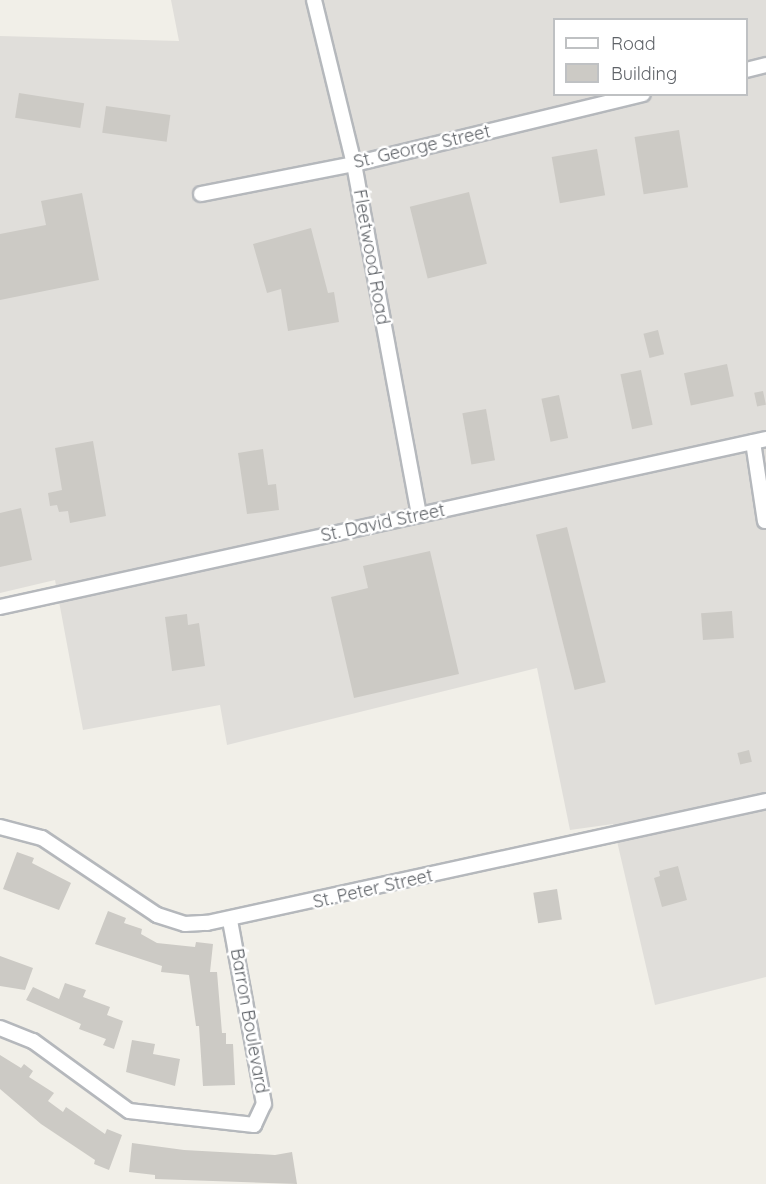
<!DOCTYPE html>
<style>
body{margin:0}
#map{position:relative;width:766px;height:1184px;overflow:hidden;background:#f1efe8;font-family:Quicksand,sans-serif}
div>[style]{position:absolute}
.industrial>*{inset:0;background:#e0deda}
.building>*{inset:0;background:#cccac5;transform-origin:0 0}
.roads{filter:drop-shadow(2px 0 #b5b8bc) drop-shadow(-2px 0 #b5b8bc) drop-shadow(0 2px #b5b8bc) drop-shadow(0 -2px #b5b8bc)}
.street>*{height:14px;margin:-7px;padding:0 7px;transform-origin:7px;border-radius:7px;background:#fff}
span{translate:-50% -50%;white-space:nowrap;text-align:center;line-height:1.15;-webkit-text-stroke:5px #fff;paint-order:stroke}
.street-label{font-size:18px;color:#5f6368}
.legend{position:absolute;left:553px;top:18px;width:195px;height:78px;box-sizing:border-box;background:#fff;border:2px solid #bfc1c3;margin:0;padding:8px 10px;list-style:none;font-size:18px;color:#5f6368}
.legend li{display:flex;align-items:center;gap:12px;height:30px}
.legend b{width:30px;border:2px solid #bfc1c3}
</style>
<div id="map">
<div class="industrial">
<div style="clip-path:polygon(evenodd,171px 0,766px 0,766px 977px,655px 1005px,613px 824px,570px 830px,537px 668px,227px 745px,220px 705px,83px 730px,55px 580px,0 593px,0 36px,179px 41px,171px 0,554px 20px,746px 20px,746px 94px,554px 94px,554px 20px)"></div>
</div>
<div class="building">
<div style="left:19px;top:93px;width:66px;height:25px;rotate:9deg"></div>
<div style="left:106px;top:106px;width:65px;height:27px;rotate:8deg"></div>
<div style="left:679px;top:130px;width:58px;height:45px;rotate:81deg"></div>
<div style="left:597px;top:149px;width:47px;height:46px;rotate:80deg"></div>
<div style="left:469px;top:192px;width:74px;height:61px;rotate:76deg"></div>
<div style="clip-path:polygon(82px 193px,99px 280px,0 300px,0 234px,46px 225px,41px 201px)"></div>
<div style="clip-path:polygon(311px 228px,328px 293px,334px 292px,339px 322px,288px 331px,281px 289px,267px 293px,253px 244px)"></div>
<div style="left:658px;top:330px;width:25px;height:15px;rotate:76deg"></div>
<div style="left:727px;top:364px;width:33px;height:44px;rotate:78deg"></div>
<div style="left:641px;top:370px;width:56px;height:21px;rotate:78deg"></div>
<div style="left:763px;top:391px;width:14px;height:9px;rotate:78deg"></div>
<div style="left:559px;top:395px;width:44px;height:18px;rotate:78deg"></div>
<div style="left:486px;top:409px;width:52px;height:24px;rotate:80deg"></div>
<div style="clip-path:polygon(93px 441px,106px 516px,70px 523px,68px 511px,59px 512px,57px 505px,50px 506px,48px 493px,62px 490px,55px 448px)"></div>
<div style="clip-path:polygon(263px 449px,268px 485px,276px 484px,279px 510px,247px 514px,238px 453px)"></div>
<div style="clip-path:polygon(21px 508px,32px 560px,0 567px,0 513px)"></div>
<div style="left:567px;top:527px;width:160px;height:32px;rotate:76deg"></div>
<div style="clip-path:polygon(430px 551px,459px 674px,354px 698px,331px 597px,368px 588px,363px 566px)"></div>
<div style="left:732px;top:611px;width:27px;height:31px;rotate:86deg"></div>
<div style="clip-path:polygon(187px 614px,188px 625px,199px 623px,205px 666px,172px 671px,165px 617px)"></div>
<div style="left:749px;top:750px;width:12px;height:12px;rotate:76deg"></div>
<div style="clip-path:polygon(17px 852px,34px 858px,32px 863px,71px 883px,59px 910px,3px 889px)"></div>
<div style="clip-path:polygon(678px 866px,687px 900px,662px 907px,654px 878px,660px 876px,659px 871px)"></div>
<div style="left:557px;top:889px;width:31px;height:24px;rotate:81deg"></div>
<div style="clip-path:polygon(108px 911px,126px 918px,124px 923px,142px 929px,141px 934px,157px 943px,195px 947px,196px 942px,213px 944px,210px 972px,217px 972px,222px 1033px,226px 1033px,226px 1044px,233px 1044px,235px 1085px,203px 1086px,199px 1026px,196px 1026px,189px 975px,161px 972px,162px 966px,95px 944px)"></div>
<div style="clip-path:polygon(0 956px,33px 968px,25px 990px,0 986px)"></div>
<div style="clip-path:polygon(65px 983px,86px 990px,83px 997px,110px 1007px,107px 1015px,123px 1021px,114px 1049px,103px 1045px,106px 1039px,79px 1029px,81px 1024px,26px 1000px,33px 987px,59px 999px)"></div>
<div style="clip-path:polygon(132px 1040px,155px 1044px,153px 1054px,180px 1059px,175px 1086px,126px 1072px)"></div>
<div style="clip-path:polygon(0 1055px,21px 1068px,24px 1064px,33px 1071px,29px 1077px,54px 1093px,48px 1101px,63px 1112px,66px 1107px,105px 1134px,107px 1129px,122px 1135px,109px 1170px,94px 1164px,95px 1160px,41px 1124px,0 1089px)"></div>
<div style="clip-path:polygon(132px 1143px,184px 1150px,275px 1155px,292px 1152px,297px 1184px,155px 1179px,155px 1175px,129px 1172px)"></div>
</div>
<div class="roads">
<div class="street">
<div style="left:314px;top:0;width:169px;rotate:76.3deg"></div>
<div style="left:354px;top:164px;width:357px;rotate:79.5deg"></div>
<div style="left:746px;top:70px;width:21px;rotate:-14deg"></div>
<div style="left:201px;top:194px;width:156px;rotate:-11.1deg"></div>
<div style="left:354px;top:164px;width:297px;rotate:-13.6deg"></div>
<div style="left:753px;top:442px;width:80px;rotate:81.4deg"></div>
<div style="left:0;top:607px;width:784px;rotate:-12.37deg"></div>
<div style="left:0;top:827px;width:43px;rotate:14.7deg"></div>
<div style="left:42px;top:838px;width:138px;rotate:33.8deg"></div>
<div style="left:157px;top:915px;width:29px;rotate:18deg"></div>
<div style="left:185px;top:924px;width:22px;rotate:-3deg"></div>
<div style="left:207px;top:923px;width:572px;rotate:-12.31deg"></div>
<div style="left:0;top:1028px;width:35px;rotate:22deg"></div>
<div style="left:33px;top:1041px;width:119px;rotate:36.1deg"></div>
<div style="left:129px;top:1111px;width:126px;rotate:6.4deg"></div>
<div style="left:254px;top:1125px;width:23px;rotate:-65deg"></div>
<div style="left:264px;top:1104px;width:187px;rotate:-100.5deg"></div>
</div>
</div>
<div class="street-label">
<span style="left:422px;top:147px;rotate:-13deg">St. George Street</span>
<span style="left:371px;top:257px;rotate:80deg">Fleetwood Road</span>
<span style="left:383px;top:523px;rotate:-12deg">St. David Street</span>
<span style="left:373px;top:889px;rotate:-13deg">St. Peter Street</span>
<span style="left:249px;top:1021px;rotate:80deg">Barron Boulevard</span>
</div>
<ul class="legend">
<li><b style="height:8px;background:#fff"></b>Road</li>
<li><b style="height:16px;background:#cccac5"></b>Building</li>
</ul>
</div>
